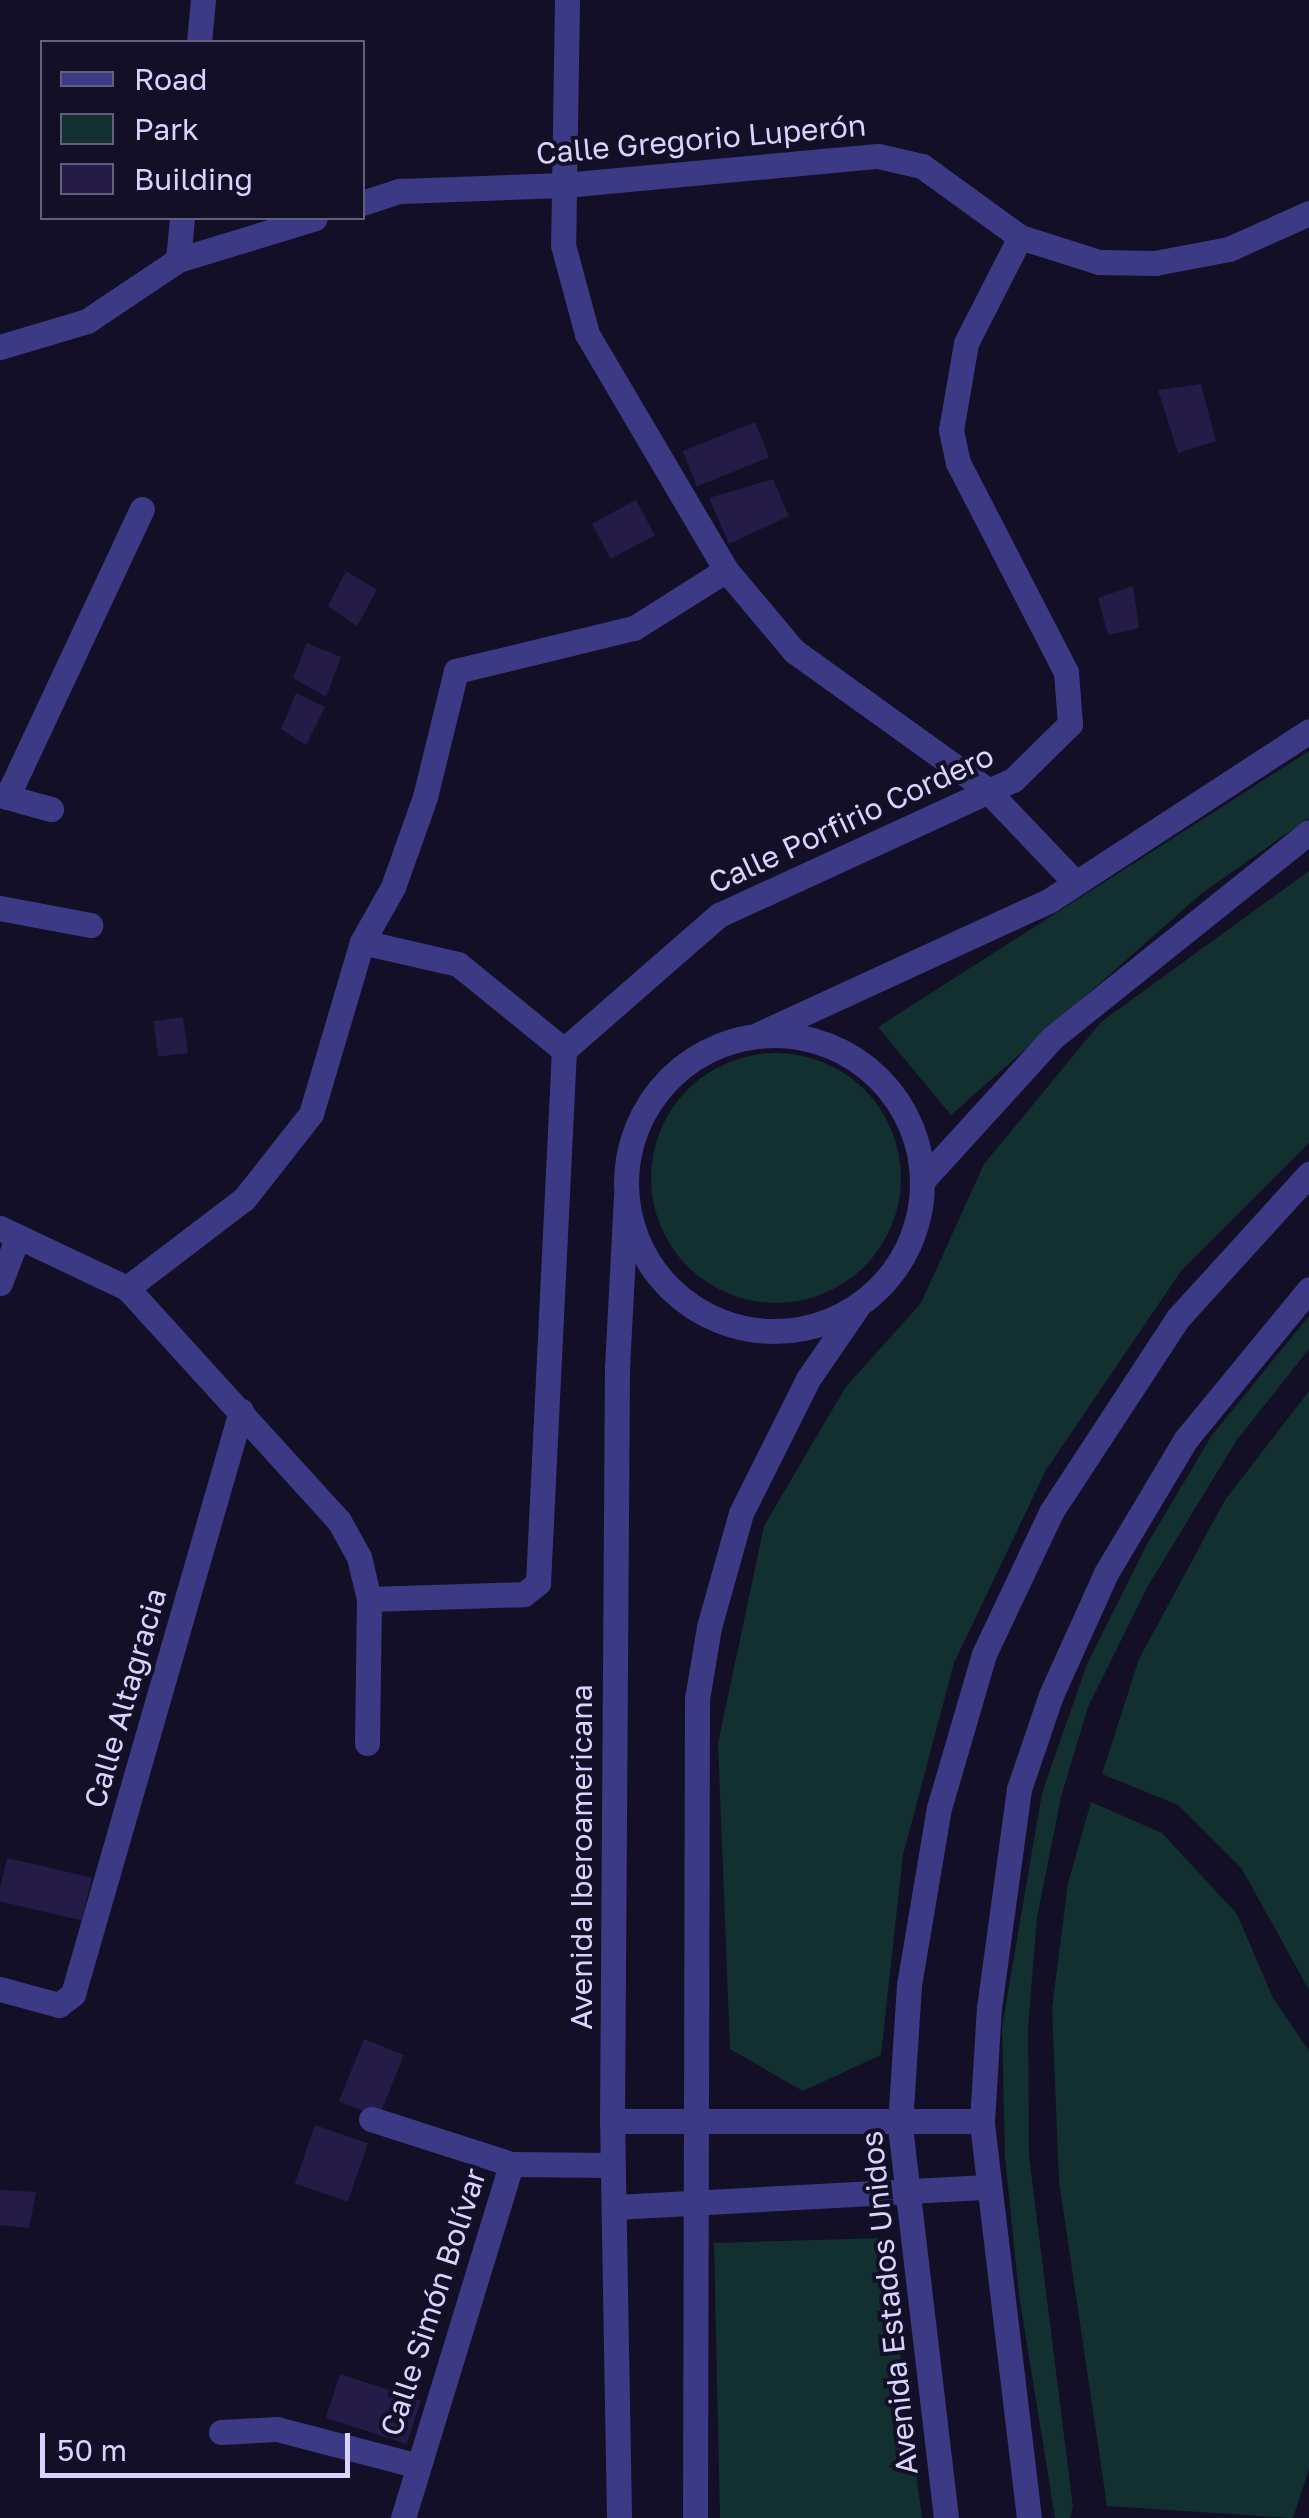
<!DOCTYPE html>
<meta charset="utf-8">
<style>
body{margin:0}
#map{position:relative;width:1309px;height:2518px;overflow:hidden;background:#130f26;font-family:"Golos Text",sans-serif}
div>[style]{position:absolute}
.green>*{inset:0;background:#12302f}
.round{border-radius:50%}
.building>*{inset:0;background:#241b47;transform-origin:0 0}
.minor>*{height:25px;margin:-12.5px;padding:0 12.5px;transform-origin:12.5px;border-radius:12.5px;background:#3d3a85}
.minor>.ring{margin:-12.5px;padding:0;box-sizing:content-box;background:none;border:25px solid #3d3a85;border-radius:50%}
span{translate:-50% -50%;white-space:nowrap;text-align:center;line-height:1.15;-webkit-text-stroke:8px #130f26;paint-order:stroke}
.street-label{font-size:30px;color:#d9d4ff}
.legend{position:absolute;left:40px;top:40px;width:325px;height:180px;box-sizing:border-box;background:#130f26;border:2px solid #625e7d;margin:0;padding:12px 18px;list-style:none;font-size:30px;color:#d9d4ff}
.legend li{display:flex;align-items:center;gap:20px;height:50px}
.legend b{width:50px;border:2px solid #625e7d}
.scale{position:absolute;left:40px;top:2433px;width:310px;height:45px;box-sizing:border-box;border:5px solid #d9d4ff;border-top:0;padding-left:12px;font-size:30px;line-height:35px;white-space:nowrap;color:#d9d4ff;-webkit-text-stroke:8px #130f26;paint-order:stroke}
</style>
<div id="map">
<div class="green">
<div style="clip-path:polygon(1309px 751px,1309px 818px,1202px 893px,951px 1115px,878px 1027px)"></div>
<div style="clip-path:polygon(1309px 871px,1309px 1143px,1181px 1271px,1046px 1470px,954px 1663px,903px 1855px,881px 2055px,803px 2091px,730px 2049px,718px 1743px,764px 1526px,845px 1388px,921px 1303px,984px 1164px,1101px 1022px)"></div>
<div class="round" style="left:651px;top:1053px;width:250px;height:250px"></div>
<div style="clip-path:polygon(1309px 1316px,1309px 1349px,1236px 1441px,1148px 1586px,1088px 1707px,1061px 1797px,1037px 1917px,1028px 2028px,1029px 2156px,1073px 2507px,1070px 2518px,1055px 2518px,1019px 2295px,1005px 2157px,1002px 2027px,1042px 1793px,1087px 1664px,1146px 1546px,1212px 1435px)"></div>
<div style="clip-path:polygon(1309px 1391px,1309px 1990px,1242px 1869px,1178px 1805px,1102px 1774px,1139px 1659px,1225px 1500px)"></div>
<div style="clip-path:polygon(1091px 1802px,1162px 1833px,1237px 1914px,1273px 1998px,1309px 2051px,1309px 2469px,1293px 2518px,1107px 2506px,1059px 2181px,1052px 2008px,1068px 1883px)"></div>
<div style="clip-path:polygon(885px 2238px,922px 2518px,720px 2518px,714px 2243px)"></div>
</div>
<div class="building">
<div style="clip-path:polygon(1201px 384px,1216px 441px,1178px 453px,1158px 390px)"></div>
<div style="left:755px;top:422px;width:38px;height:78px;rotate:68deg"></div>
<div style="clip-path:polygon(773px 479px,789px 516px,729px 544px,709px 498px)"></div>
<div style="left:636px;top:500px;width:40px;height:50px;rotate:62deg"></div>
<div style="clip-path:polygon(346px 571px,377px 590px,357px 626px,328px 606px)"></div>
<div style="clip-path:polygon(1133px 586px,1139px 628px,1108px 635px,1098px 598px)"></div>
<div style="clip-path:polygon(307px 643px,341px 657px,326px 697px,293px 678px)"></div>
<div style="clip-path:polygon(296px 693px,325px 707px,306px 745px,281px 729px)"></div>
<div style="left:183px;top:1017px;width:36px;height:30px;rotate:82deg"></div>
<div style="left:7px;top:1858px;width:87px;height:44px;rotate:13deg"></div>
<div style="left:364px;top:2039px;width:43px;height:67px;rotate:22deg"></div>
<div style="left:315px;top:2125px;width:56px;height:62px;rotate:19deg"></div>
<div style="clip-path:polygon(0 2190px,36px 2192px,29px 2228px,0 2225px)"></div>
<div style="left:340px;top:2374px;width:85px;height:46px;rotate:18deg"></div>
</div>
<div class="minor">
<div style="left:567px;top:0;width:245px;rotate:90.9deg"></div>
<div style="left:563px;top:245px;width:92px;rotate:74.9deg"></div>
<div style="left:587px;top:334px;width:274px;rotate:59.5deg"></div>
<div style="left:726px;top:570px;width:106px;rotate:50deg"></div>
<div style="left:794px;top:651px;width:236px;rotate:35.7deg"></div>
<div style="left:986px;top:789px;width:129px;rotate:46.3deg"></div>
<div style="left:199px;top:42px;width:42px;rotate:-84.6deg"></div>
<div style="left:362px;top:203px;width:40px;rotate:-18deg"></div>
<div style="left:400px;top:191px;width:164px;rotate:-2.1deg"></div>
<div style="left:564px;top:185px;width:315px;rotate:-5.3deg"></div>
<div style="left:878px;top:156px;width:45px;rotate:12.8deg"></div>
<div style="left:922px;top:166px;width:121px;rotate:35.9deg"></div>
<div style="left:1020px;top:237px;width:83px;rotate:17.6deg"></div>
<div style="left:1099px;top:262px;width:56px;rotate:1deg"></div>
<div style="left:1155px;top:263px;width:75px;rotate:-10.7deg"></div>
<div style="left:1229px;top:249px;width:88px;rotate:-24.2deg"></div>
<div style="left:178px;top:260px;width:143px;rotate:-17deg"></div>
<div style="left:0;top:347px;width:91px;rotate:-16.6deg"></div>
<div style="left:87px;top:321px;width:110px;rotate:-33.8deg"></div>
<div style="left:178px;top:260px;width:42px;rotate:-84.6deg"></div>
<div style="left:0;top:795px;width:53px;rotate:15.4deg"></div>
<div style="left:7px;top:797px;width:318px;rotate:-64.9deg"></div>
<div style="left:0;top:908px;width:92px;rotate:10.7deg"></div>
<div style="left:362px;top:942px;width:98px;rotate:12.9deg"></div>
<div style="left:458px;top:964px;width:136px;rotate:39.1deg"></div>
<div style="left:759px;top:1034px;width:320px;rotate:-24.7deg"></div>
<div style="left:1050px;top:900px;width:309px;rotate:-33.1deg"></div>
<div class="ring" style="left:626px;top:1035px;width:271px;height:271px"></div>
<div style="left:923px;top:1180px;width:192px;rotate:-47.7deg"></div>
<div style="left:1052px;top:1038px;width:329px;rotate:-38.7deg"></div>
<div style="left:0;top:1228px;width:140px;rotate:25.3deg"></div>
<div style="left:127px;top:1288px;width:315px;rotate:47.7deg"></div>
<div style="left:339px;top:1521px;width:41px;rotate:60.9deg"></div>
<div style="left:359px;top:1557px;width:43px;rotate:76.6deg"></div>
<div style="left:369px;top:1599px;width:144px;rotate:90.8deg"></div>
<div style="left:0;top:1283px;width:50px;rotate:-69deg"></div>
<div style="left:127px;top:1288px;width:147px;rotate:-37.3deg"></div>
<div style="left:244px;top:1199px;width:108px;rotate:-51.8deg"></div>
<div style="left:311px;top:1114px;width:179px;rotate:-73.5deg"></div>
<div style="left:362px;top:942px;width:63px;rotate:-60.6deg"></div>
<div style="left:393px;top:887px;width:96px;rotate:-70.4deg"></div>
<div style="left:425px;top:797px;width:130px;rotate:-76.2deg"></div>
<div style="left:456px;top:671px;width:183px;rotate:-13.6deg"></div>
<div style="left:634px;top:628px;width:109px;rotate:-32.2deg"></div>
<div style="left:369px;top:1599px;width:155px;rotate:-1.8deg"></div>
<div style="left:524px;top:1594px;width:18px;rotate:-38deg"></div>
<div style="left:538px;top:1583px;width:534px;rotate:-87.21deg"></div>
<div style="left:564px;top:1050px;width:206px;rotate:-41.1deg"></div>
<div style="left:719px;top:915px;width:324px;rotate:-24.7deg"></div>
<div style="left:1013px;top:780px;width:80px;rotate:-44.5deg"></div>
<div style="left:1070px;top:724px;width:52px;rotate:-94.4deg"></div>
<div style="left:1066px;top:672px;width:235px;rotate:-117.3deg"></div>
<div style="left:958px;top:463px;width:34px;rotate:-102deg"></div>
<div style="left:951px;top:430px;width:88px;rotate:-80.2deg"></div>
<div style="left:966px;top:343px;width:119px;rotate:-63deg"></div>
<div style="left:0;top:1989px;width:61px;rotate:15.2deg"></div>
<div style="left:59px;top:2005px;width:18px;rotate:-38deg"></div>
<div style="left:73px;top:1994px;width:607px;rotate:-73.92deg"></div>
<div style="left:371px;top:2119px;width:147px;rotate:17.8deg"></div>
<div style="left:511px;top:2164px;width:101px;rotate:0.6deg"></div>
<div style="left:612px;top:2121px;width:370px"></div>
<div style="left:615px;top:2207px;width:372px;rotate:-3.1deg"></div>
<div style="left:221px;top:2432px;width:56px;rotate:-3.1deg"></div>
<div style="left:277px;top:2429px;width:143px;rotate:14.6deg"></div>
<div style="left:403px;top:2518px;width:370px;rotate:-73deg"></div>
<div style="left:619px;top:2518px;width:397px;rotate:-91deg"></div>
<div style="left:612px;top:2121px;width:753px;rotate:-89.62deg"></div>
<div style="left:617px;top:1368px;width:171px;rotate:-87deg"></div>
<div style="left:695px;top:2518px;width:819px;rotate:-89.86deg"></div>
<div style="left:697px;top:1699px;width:73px;rotate:-80.5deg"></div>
<div style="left:709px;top:1627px;width:118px;rotate:-74.3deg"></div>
<div style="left:741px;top:1513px;width:150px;rotate:-63.4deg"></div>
<div style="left:808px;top:1379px;width:85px;rotate:-55.6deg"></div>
<div style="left:946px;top:2518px;width:397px;rotate:-96.7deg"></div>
<div style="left:900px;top:2124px;width:139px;rotate:-86.3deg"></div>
<div style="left:909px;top:1985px;width:180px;rotate:-80.4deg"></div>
<div style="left:939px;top:1808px;width:160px;rotate:-73.7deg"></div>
<div style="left:984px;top:1654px;width:157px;rotate:-64.7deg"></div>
<div style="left:1051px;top:1512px;width:232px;rotate:-56.8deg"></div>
<div style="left:1178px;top:1318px;width:195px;rotate:-47.7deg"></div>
<div style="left:1029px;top:2518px;width:400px;rotate:-96.8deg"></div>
<div style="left:982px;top:2121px;width:113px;rotate:-86.5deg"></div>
<div style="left:989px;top:2008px;width:221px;rotate:-82.2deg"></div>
<div style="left:1019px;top:1789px;width:99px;rotate:-71.2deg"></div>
<div style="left:1051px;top:1695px;width:134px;rotate:-65.7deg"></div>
<div style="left:1106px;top:1573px;width:156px;rotate:-59.2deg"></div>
<div style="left:1186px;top:1439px;width:194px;rotate:-50.6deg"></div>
</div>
<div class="street-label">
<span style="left:701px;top:139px;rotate:-5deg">Calle Gregorio Luperón</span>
<span style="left:851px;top:819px;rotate:-25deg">Calle Porfirio Cordero</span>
<span style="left:125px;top:1698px;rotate:-74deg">Calle Altagracia</span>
<span style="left:581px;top:1857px;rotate:-90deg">Avenida Iberoamericana</span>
<span style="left:433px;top:2302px;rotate:-72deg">Calle Simón Bolívar</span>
<span style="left:889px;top:2303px;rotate:-96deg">Avenida Estados Unidos</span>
</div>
<ul class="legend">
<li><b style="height:12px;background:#3d3a85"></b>Road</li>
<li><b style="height:28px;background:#12302f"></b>Park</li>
<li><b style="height:28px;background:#241b47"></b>Building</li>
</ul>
<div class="scale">50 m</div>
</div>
